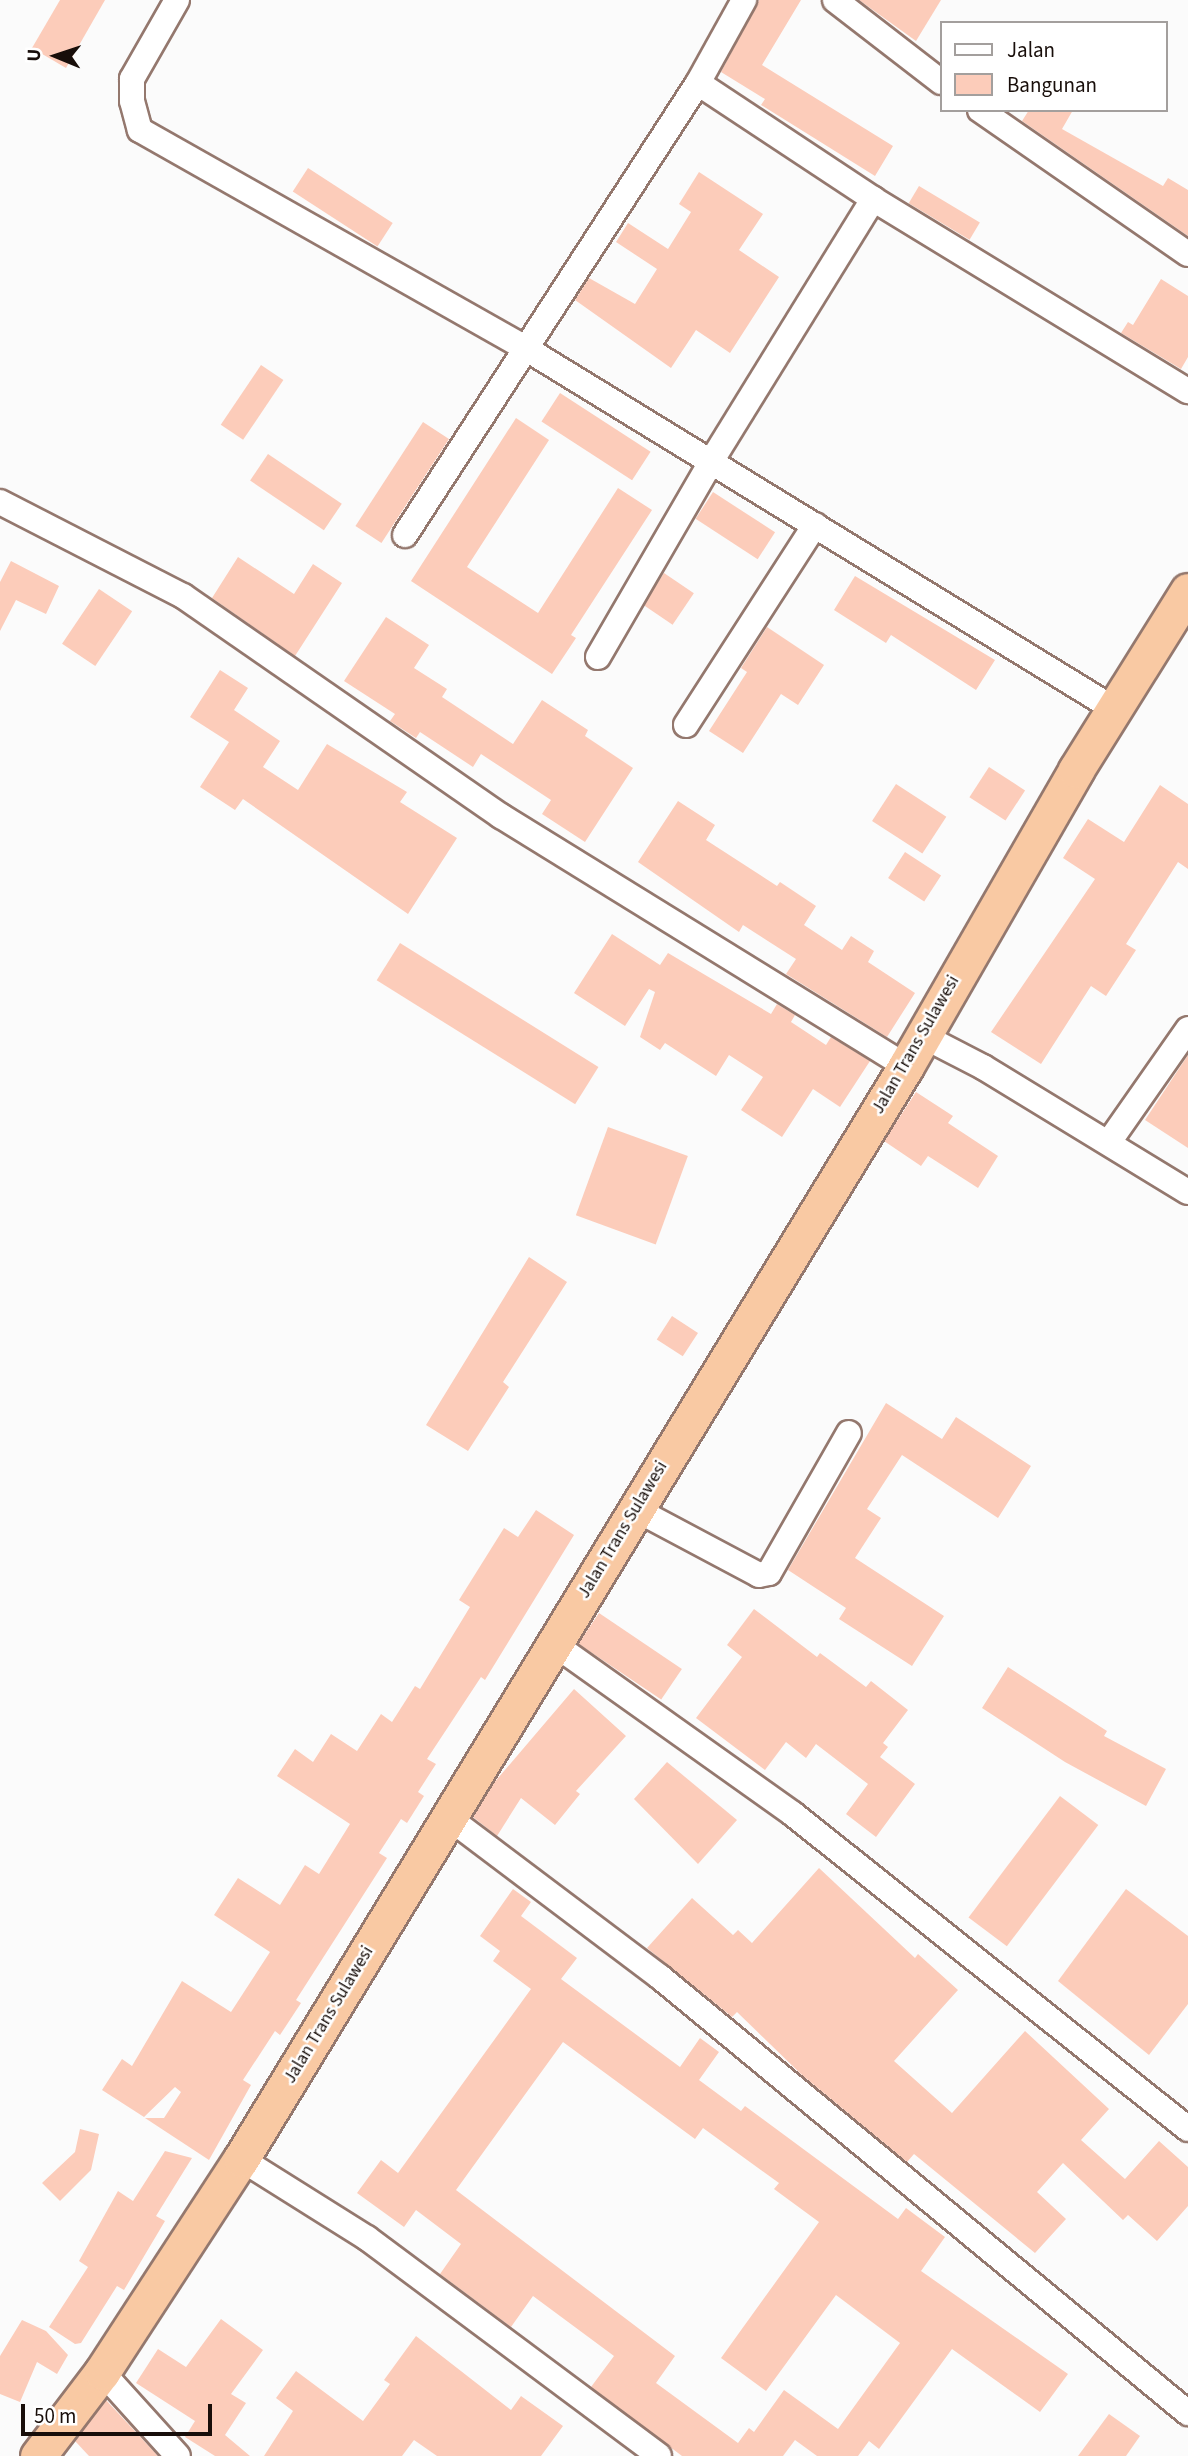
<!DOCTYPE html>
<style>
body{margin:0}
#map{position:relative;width:1188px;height:2456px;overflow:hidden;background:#fbfbfb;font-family:"Source Sans 3",sans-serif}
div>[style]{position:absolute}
.building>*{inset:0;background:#fcccba;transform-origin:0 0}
.roads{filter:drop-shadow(2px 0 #94786e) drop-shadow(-2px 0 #94786e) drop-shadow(0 2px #94786e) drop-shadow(0 -2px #94786e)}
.minor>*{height:24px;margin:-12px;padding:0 12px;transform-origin:12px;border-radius:12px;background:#fff}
.highway>*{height:35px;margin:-17.5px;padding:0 17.5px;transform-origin:17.5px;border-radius:17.5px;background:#f9c9a3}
span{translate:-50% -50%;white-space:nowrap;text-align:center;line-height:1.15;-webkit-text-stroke:5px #fff;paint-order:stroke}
.street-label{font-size:18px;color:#180e0a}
.legend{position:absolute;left:940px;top:21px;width:228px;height:91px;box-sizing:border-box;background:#fff;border:2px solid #a39f9d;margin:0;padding:9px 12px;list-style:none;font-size:21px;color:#180e0a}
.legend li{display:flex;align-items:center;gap:14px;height:35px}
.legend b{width:35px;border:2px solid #a39f9d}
.north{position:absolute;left:21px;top:21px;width:70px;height:70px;-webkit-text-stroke:5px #fff;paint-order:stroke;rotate:272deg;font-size:19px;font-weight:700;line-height:28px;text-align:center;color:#180e0a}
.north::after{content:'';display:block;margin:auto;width:24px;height:32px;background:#180e0a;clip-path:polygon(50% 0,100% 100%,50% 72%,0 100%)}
.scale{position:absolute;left:21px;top:2404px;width:191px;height:32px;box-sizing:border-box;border:4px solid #180e0a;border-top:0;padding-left:9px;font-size:21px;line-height:24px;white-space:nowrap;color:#180e0a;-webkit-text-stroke:5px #fff;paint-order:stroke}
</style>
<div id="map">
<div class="building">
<div style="clip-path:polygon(60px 0,105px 0,66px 68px,32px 48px)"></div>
<div style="clip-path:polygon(759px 0,801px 0,762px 65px,893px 146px,875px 176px,761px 105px,765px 99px,721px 72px)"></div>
<div style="clip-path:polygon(859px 0,941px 0,916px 41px)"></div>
<div style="clip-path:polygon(1029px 110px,1073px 110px,1062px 129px,1163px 186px,1168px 178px,1188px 190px,1188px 236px,1022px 121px)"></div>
<div style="left:308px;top:168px;width:101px;height:28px;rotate:33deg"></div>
<div style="clip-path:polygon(699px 172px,763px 214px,739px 250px,779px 277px,730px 353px,696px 330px,671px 368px,575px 300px,589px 278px,635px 304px,657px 269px,616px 242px,628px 223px,668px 249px,691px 212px,679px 204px)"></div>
<div style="left:919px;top:186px;width:71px;height:20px;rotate:31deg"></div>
<div style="clip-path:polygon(1161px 279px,1188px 296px,1188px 357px,1181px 369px,1121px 333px,1128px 322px,1133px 325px)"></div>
<div style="left:261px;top:365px;width:27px;height:72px;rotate:34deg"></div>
<div style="left:560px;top:393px;width:108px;height:34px;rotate:33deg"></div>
<div style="clip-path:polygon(516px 418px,549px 440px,467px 567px,538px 613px,618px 488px,652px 510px,571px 635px,576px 638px,552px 674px,411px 581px)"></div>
<div style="left:423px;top:422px;width:31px;height:124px;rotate:33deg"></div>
<div style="left:268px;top:454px;width:89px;height:32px;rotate:34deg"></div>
<div style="left:713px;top:492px;width:74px;height:32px;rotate:33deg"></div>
<div style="clip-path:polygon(238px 557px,294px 594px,313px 564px,342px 583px,295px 656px,212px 598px)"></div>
<div style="clip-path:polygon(11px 561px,59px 586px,46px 614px,16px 600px,0 631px,0 582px)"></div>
<div style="left:664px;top:573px;width:36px;height:38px;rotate:34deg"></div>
<div style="clip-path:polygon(855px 576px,995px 660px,976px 690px,891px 635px,886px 643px,834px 610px)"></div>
<div style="left:99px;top:589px;width:40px;height:66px;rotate:34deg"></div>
<div style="clip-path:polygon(386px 617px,429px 645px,414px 668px,447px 689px,442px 697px,513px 744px,542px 700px,588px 730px,585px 736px,633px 768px,585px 842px,542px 814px,551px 800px,481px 754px,473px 767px,420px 732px,416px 738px,390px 721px,395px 714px,344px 681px)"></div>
<div style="clip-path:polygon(767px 627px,824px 665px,798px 705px,781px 694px,743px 753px,709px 731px,747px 672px,741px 668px)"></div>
<div style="clip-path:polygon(220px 670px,248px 688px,234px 710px,280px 741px,263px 767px,298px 790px,327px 744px,407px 792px,400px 802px,457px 838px,408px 914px,243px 799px,235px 810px,200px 787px,229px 742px,190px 717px)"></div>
<div style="left:989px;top:767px;width:43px;height:36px;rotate:33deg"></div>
<div style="left:896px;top:784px;width:60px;height:44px;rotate:33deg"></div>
<div style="clip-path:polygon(1160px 785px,1188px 804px,1188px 869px,1178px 862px,1126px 944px,1136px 950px,1106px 996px,1091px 986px,1041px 1064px,991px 1032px,1095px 879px,1063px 858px,1088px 819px,1124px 842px)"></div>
<div style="clip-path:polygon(678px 801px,715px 825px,706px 840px,777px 886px,780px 882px,816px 906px,804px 925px,842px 950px,851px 936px,874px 951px,868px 962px,915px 993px,887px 1037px,786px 974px,796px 959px,743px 925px,739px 932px,638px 862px)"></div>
<div style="left:905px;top:852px;width:43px;height:31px;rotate:33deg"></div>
<div style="clip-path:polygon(612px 934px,660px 965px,668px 953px,771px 1014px,777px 1004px,795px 1015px,791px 1022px,826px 1045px,831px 1037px,870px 1061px,840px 1107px,813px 1089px,782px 1137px,741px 1110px,763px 1077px,729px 1055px,716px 1076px,665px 1043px,660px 1050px,640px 1037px,655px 992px,649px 989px,625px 1026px,574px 993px)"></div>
<div style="left:400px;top:943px;width:234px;height:44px;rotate:32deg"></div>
<div style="clip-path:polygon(1188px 1055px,1188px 1148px,1145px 1120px)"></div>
<div style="clip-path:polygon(916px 1092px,953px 1116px,948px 1123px,998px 1156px,978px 1188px,928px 1156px,921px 1166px,884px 1141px)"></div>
<div style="left:608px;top:1127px;width:85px;height:94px;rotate:20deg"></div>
<div style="clip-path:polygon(529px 1257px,567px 1282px,503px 1382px,509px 1387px,468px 1451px,426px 1425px)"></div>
<div style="left:672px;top:1316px;width:31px;height:28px;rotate:33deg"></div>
<div style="clip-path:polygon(886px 1403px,942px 1439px,956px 1417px,1031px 1466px,998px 1518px,902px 1455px,867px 1509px,881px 1518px,855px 1558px,944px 1616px,912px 1666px,839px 1619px,846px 1608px,788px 1570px)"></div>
<div style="clip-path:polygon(536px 1510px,574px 1535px,485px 1680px,481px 1677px,427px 1759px,436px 1764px,418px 1792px,424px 1796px,407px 1823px,401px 1819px,379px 1853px,387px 1858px,296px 2000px,301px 2003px,280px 2035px,275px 2031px,243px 2080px,251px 2085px,209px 2160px,145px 2118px,164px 2118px,181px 2092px,175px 2087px,144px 2117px,102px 2090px,122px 2059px,132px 2066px,182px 1981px,231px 2012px,270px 1952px,214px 1915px,238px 1878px,280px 1905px,305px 1865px,319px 1874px,350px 1824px,277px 1776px,295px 1749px,313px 1762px,331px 1734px,357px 1751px,381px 1714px,392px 1722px,415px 1686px,420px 1689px,470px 1607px,459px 1600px,504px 1528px,518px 1537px)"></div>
<div style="clip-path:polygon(754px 1609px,817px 1657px,820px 1653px,866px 1687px,871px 1681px,908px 1710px,883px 1743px,888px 1747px,880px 1757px,915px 1784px,876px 1837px,846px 1814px,868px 1784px,816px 1744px,806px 1758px,786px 1742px,765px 1770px,696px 1718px,742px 1657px,727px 1645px)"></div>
<div style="left:599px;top:1613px;width:100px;height:37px;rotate:34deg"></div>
<div style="clip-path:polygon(1008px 1667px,1107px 1731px,1104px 1736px,1166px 1769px,1146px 1806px,1065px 1762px,982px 1708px)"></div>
<div style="clip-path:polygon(574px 1689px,626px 1736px,576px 1791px,580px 1794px,555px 1825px,521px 1798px,497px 1836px,473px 1817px,493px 1784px)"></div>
<div style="clip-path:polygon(667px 1762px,737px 1820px,698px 1864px,634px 1799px)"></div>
<div style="left:1060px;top:1796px;width:48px;height:152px;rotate:37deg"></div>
<div style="clip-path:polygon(819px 1868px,915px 1958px,918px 1954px,958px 1990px,894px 2061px,952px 2113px,1025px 2031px,1109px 2109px,1081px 2140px,1125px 2179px,1159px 2141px,1188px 2167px,1188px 2206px,1157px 2241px,1128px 2215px,1123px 2220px,1063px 2163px,1037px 2192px,1066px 2219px,1035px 2253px,914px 2154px,907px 2162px,802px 2075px,737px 2012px,732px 2017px,647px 1948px,692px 1898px,733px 1935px,738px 1930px,752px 1943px)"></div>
<div style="clip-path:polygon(evenodd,513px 1889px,531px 1902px,521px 1916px,577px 1958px,561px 1979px,680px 2067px,700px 2038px,719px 2052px,699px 2080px,741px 2111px,745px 2106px,898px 2219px,906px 2208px,945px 2237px,921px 2271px,1068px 2374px,1040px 2412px,952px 2349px,879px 2449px,869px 2441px,858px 2456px,817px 2456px,795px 2440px,783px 2456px,682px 2456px,591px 2387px,614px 2356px,533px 2296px,511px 2327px,440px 2274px,461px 2244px,416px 2210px,404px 2227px,357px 2193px,381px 2160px,398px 2173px,531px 1989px,493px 1961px,500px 1951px,480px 1936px,513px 1889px,563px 2042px,695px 2139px,703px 2128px,779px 2183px,774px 2189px,819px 2222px,721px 2358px,766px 2391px,836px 2295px,900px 2343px,838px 2429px,784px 2390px,754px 2432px,749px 2428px,738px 2443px,656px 2383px,675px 2356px,456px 2190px,563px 2042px)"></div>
<div style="clip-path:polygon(1126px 1889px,1188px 1936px,1188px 2004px,1149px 2055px,1058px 1981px)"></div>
<div style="clip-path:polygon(80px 2129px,99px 2134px,91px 2170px,60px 2201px,42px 2183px,75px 2152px)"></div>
<div style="clip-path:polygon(165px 2151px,192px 2158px,156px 2216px,165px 2221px,124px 2290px,117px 2286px,81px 2343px,75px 2344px,49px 2327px,88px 2267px,79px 2261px,118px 2191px,133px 2201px)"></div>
<div style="clip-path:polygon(221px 2319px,263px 2350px,231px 2394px,246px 2403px,225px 2435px,250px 2456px,215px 2456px,185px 2437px,195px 2421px,136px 2383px,158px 2349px,186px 2367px)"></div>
<div style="clip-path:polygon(22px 2320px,46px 2331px,68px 2355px,57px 2374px,37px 2362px,20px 2402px,0 2394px,0 2356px)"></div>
<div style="clip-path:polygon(416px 2336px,511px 2410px,521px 2396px,563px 2426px,541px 2456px,437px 2456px,414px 2440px,402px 2456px,264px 2456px,293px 2411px,276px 2398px,296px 2371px,363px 2421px,390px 2384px,384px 2380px)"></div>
<div style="clip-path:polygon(106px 2400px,158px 2456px,89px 2456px,75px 2441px)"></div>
<div style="clip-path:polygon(1109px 2414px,1140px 2436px,1126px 2456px,1078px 2456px)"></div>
</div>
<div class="roads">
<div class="minor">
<div style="left:177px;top:0;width:91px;rotate:119.7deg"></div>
<div style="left:132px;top:79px;width:22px;rotate:90deg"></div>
<div style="left:132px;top:101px;width:30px;rotate:75deg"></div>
<div style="left:140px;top:130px;width:442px;rotate:29.5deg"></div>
<div style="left:525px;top:348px;width:691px;rotate:31.5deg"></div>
<div style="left:835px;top:0;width:134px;rotate:37.7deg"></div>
<div style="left:698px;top:83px;width:210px;rotate:33.5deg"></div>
<div style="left:873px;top:199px;width:369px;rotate:31.4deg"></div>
<div style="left:980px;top:110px;width:253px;rotate:34.7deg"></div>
<div style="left:0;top:502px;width:206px;rotate:27.2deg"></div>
<div style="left:183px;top:596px;width:387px;rotate:34.7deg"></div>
<div style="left:501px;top:816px;width:476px;rotate:31.7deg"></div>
<div style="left:405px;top:535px;width:539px;rotate:-57.05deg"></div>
<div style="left:698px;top:83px;width:95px;rotate:-61deg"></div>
<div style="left:598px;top:657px;width:228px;rotate:-59.9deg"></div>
<div style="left:712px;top:460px;width:307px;rotate:-58.3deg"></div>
<div style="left:686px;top:725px;width:238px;rotate:-57.2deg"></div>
<div style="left:921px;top:1035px;width:70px;rotate:27.3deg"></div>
<div style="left:983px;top:1067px;width:240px;rotate:31.4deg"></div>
<div style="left:1109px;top:1142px;width:138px;rotate:-55deg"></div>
<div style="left:635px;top:1509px;width:140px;rotate:28deg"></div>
<div style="left:759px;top:1575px;width:10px;rotate:-11deg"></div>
<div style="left:769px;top:1573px;width:161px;rotate:-60.3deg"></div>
<div style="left:554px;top:1644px;width:293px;rotate:35.4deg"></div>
<div style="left:793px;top:1814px;width:505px;rotate:38.57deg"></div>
<div style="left:449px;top:1818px;width:264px;rotate:37deg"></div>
<div style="left:660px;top:1977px;width:685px;rotate:39.55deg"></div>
<div style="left:241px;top:2159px;width:149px;rotate:32.1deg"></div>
<div style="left:367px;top:2238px;width:364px;rotate:36.7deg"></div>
<div style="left:102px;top:2372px;width:113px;rotate:47.9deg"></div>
</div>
<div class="highway">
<div style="left:38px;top:2456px;width:106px;rotate:-52.7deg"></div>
<div style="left:102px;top:2372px;width:254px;rotate:-56.9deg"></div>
<div style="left:241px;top:2159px;width:1279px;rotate:-58.68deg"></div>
<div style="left:906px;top:1066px;width:341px;rotate:-60.1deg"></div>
<div style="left:1076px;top:770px;width:211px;rotate:-58deg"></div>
</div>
</div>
<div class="street-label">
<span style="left:916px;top:1045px;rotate:-60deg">Jalan Trans Sulawesi</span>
<span style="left:623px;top:1530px;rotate:-59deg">Jalan Trans Sulawesi</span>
<span style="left:329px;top:2015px;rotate:-59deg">Jalan Trans Sulawesi</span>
</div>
<ul class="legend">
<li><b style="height:9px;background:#fff"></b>Jalan</li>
<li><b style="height:19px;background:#fcccba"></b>Bangunan</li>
</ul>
<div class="north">U</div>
<div class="scale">50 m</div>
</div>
